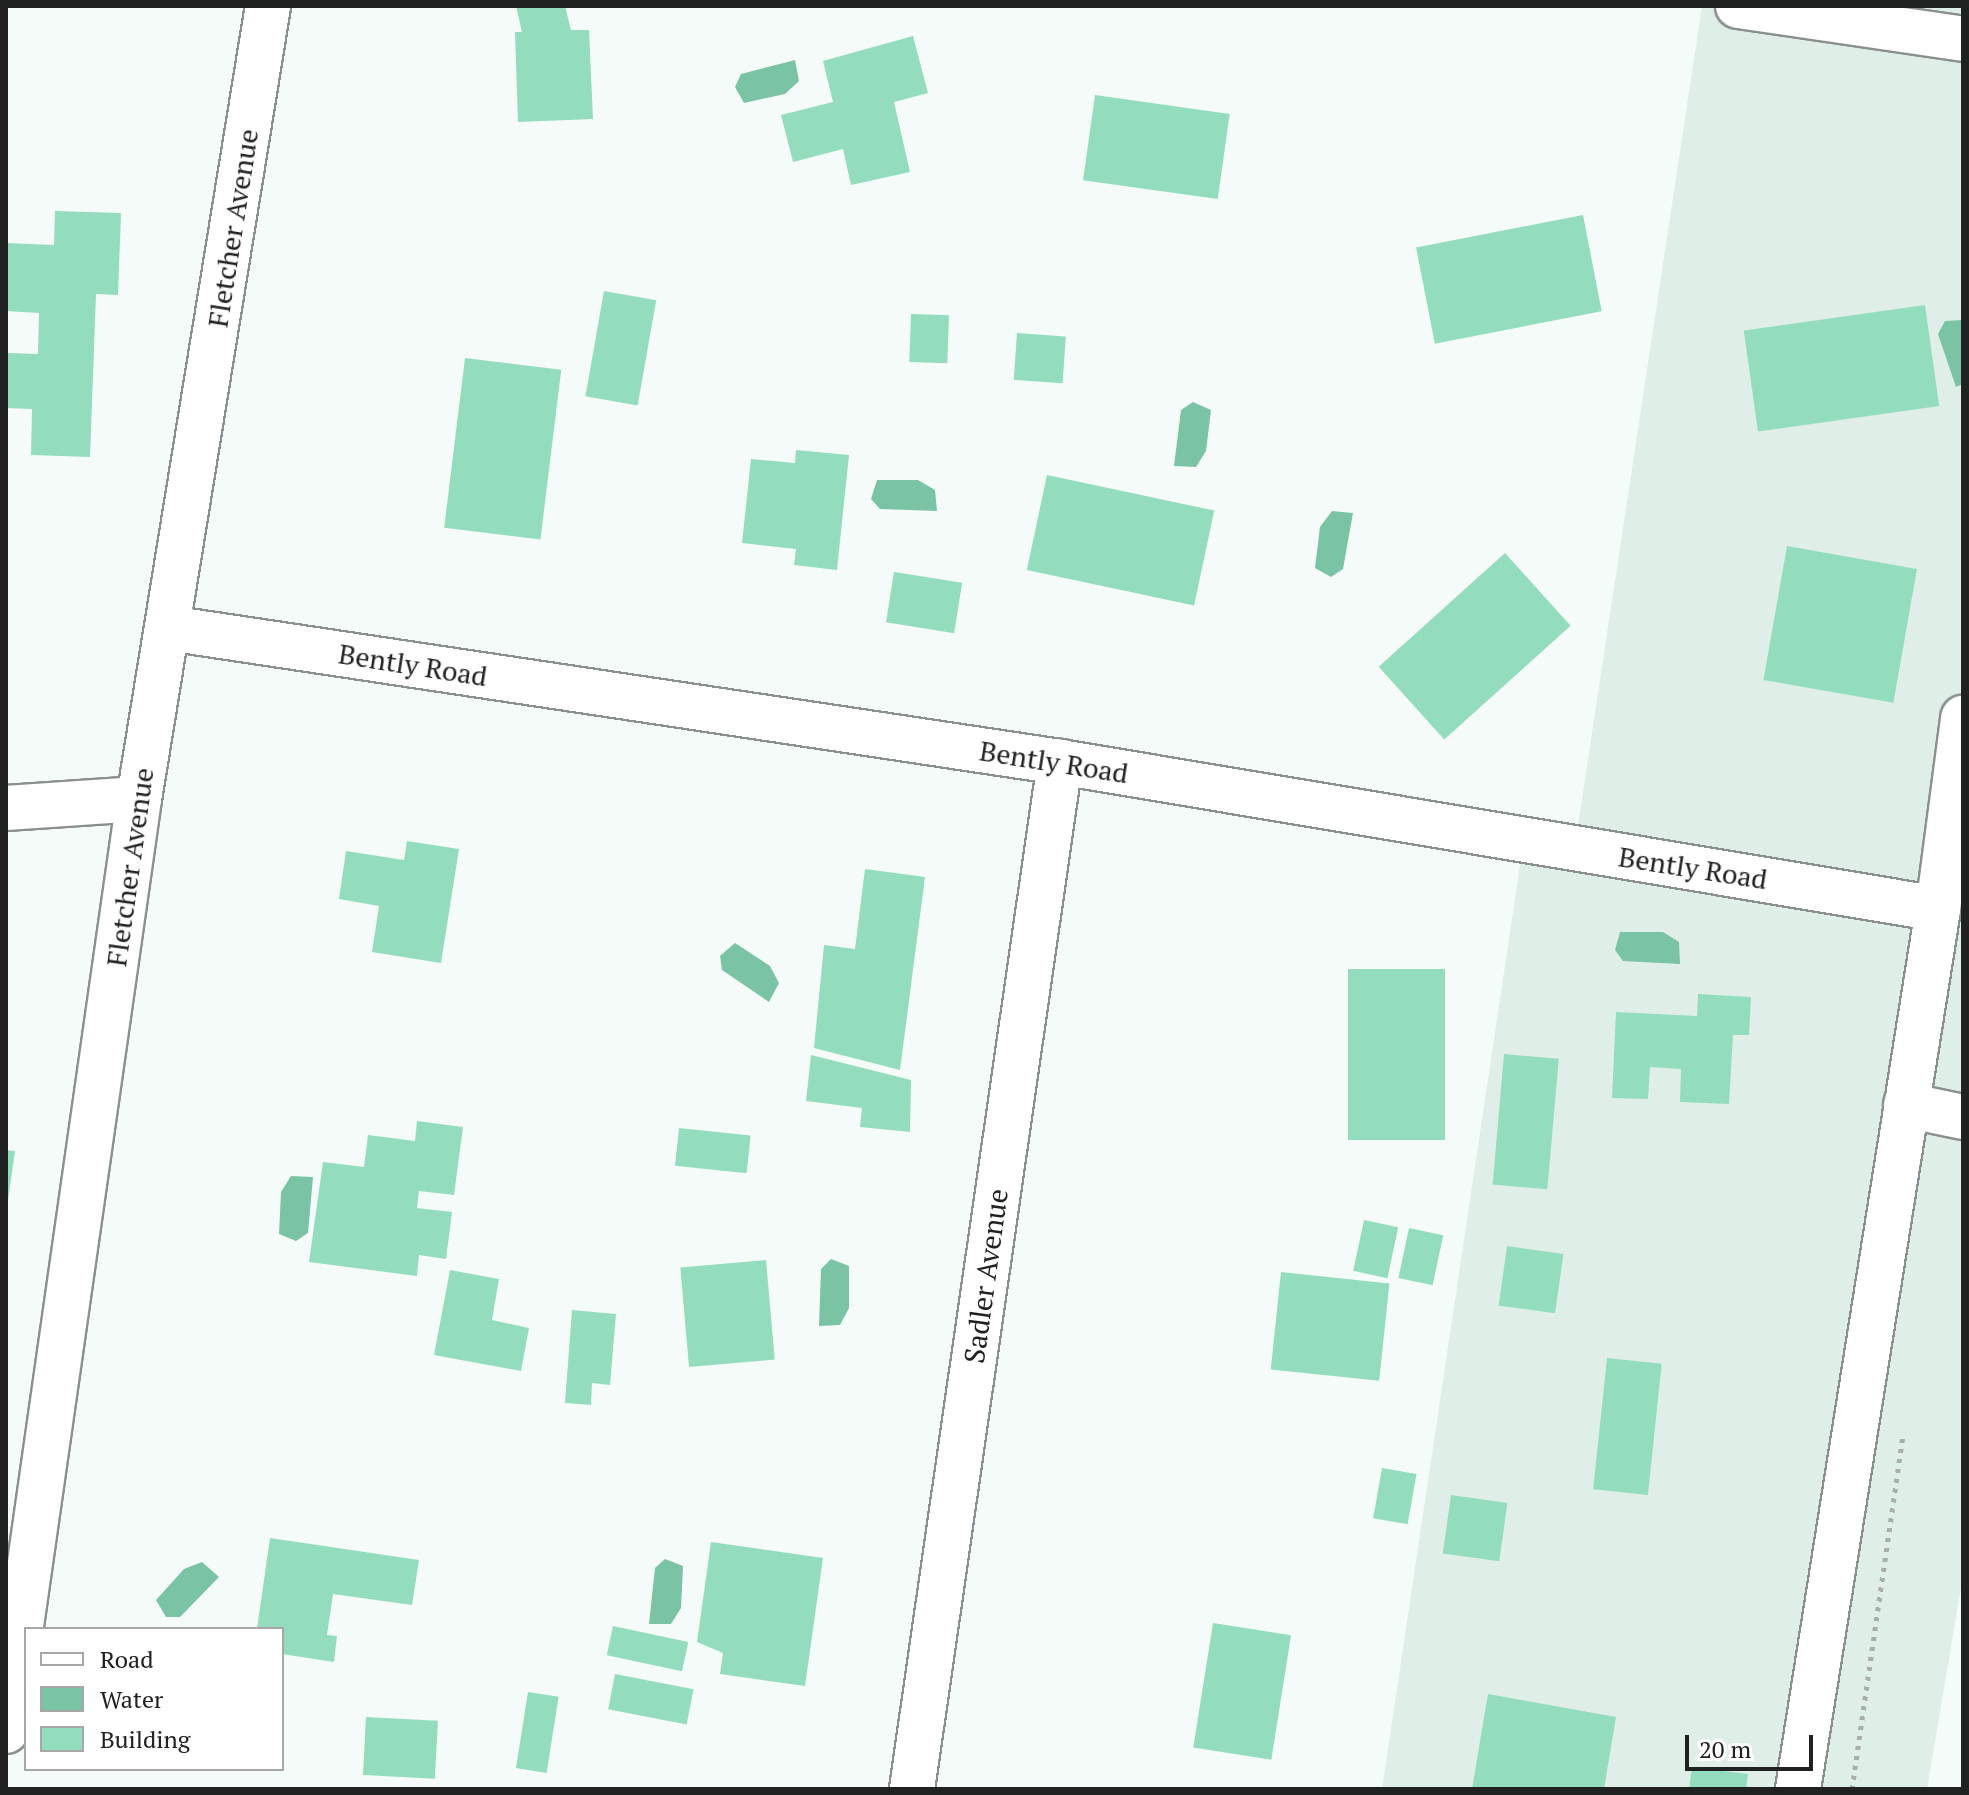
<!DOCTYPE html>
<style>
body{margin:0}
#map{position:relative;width:1969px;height:1795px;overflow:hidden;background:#f5fbf8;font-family:"PT Serif",serif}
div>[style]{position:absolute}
.built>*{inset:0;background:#e0eee8}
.water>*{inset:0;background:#7ac3a5}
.building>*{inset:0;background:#93ddbe;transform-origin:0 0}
.path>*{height:5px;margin-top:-2.5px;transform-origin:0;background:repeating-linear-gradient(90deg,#a9adab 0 4px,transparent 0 10px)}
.roads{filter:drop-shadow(2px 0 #8a908d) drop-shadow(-2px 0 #8a908d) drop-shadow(0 2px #8a908d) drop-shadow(0 -2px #8a908d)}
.street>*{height:44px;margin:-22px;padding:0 22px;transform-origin:22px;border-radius:22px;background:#fff}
span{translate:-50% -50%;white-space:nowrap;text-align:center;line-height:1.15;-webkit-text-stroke:7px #fff;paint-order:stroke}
.street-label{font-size:28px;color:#202221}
.frame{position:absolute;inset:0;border:8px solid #202221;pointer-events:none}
.legend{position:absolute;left:24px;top:1627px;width:260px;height:144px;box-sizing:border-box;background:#fff;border:2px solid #a6a7a6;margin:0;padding:10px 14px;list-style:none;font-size:24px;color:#202221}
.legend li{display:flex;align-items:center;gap:16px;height:40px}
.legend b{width:40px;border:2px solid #a6a7a6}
.scale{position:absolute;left:1685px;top:1735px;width:128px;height:36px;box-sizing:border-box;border:4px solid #202221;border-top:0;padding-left:10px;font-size:24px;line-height:28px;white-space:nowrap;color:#202221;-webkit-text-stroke:6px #fff;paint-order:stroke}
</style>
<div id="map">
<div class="built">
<div style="clip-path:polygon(1702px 6px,1963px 6px,1963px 1576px,1927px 1789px,1382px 1789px,1523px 845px,1574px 852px)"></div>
</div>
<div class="water">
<div style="clip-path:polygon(795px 60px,799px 81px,785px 94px,744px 103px,735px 87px,741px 74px)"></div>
<div style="clip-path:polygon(1963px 320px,1963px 384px,1956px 387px,1938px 334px,1945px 321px)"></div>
<div style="clip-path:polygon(1193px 402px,1211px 410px,1206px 451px,1196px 467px,1174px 466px,1181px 410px)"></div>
<div style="clip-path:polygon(877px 480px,918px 480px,935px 490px,937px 511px,880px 509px,871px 499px)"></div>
<div style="clip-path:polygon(1332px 511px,1353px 513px,1343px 569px,1331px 577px,1315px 568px,1320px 527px)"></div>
<div style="clip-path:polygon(1620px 932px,1663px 932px,1679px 942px,1680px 964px,1623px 961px,1615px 950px)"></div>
<div style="clip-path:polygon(735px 943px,770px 966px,779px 983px,769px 1002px,722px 970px,720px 956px)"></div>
<div style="clip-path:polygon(291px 1176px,313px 1177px,308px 1233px,296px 1241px,279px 1234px,281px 1192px)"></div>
<div style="clip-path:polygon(831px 1259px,849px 1266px,849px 1308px,840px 1325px,819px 1326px,821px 1269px)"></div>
<div style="clip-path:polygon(665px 1559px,683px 1566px,681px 1608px,671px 1624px,649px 1624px,655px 1568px)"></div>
<div style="clip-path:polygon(202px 1562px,219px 1577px,180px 1617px,166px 1617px,156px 1600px,184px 1569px)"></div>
</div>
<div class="building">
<div style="clip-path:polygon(516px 6px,565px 6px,571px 30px,589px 30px,593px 119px,518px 122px,515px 32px,522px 32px)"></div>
<div style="clip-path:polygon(913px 36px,928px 93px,894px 102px,910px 172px,851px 185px,843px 149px,793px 162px,781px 115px,833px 102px,823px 61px)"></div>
<div style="left:1095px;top:95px;width:136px;height:86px;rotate:8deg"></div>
<div style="clip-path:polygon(55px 211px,121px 213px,118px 295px,96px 294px,90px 457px,31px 455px,32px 409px,6px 408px,6px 353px,38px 354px,39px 313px,6px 311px,6px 243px,54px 245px)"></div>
<div style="left:1583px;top:215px;width:98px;height:170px;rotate:79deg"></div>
<div style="left:604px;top:291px;width:53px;height:107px;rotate:10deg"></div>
<div style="left:1925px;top:305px;width:102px;height:183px;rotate:82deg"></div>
<div style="left:911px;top:314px;width:38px;height:48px;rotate:2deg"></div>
<div style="left:1017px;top:333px;width:49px;height:47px;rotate:4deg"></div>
<div style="left:465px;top:358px;width:97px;height:171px;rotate:7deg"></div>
<div style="clip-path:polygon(796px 450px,849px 455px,837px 570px,794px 565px,796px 549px,742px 543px,751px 459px,795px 463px)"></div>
<div style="left:1047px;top:475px;width:171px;height:97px;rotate:12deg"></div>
<div style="left:1787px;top:546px;width:132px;height:136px;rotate:10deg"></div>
<div style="left:1505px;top:553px;width:98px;height:170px;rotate:48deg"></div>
<div style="left:894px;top:572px;width:69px;height:51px;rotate:9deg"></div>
<div style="clip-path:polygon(407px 841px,459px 849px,441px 963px,372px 952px,379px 906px,339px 899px,346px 851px,404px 860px)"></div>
<div style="clip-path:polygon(865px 869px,925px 877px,900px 1070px,814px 1048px,824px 945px,855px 949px)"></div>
<div style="left:1348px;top:969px;width:97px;height:171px"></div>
<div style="clip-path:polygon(1698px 994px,1751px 997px,1749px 1035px,1733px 1035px,1729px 1104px,1680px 1102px,1681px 1069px,1650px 1067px,1648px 1099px,1612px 1098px,1616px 1012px,1697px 1016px)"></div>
<div style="left:1504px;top:1054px;width:55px;height:131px;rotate:5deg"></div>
<div style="clip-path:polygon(811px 1055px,911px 1080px,910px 1132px,860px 1127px,862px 1108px,806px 1101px)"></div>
<div style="clip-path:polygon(417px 1121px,463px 1127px,454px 1195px,419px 1191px,417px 1208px,452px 1212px,446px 1259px,419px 1255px,417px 1276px,309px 1262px,323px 1162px,364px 1167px,368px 1135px,415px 1141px)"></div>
<div style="left:679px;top:1128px;width:72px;height:38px;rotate:6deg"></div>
<div style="clip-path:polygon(6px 1150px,15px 1151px,8px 1200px,6px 1200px)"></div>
<div style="left:1364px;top:1220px;width:35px;height:52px;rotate:12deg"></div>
<div style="left:1409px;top:1228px;width:35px;height:51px;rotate:12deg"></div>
<div style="left:1507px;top:1246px;width:57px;height:60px;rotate:8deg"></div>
<div style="left:766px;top:1260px;width:100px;height:86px;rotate:85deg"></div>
<div style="clip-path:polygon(450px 1270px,499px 1279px,492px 1320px,529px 1328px,521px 1371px,434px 1355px)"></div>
<div style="left:1281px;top:1272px;width:109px;height:98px;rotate:6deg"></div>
<div style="clip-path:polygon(572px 1310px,616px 1314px,610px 1385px,592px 1383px,591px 1405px,565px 1403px)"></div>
<div style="left:1607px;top:1358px;width:55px;height:132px;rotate:6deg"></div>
<div style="left:1382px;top:1468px;width:35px;height:51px;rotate:10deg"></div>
<div style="left:1451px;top:1495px;width:57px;height:59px;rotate:8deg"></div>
<div style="clip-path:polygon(270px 1538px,419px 1560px,412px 1605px,333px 1594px,327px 1635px,337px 1636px,334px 1662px,282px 1654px,282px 1629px,257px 1629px)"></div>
<div style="clip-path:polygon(711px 1542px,823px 1558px,805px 1686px,720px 1674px,723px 1653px,697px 1642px)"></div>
<div style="left:1213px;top:1623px;width:79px;height:126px;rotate:9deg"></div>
<div style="left:613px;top:1626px;width:77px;height:30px;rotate:12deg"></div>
<div style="left:615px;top:1674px;width:80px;height:36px;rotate:11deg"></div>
<div style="left:528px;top:1692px;width:31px;height:77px;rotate:9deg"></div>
<div style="clip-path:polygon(1488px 1694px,1616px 1717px,1604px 1789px,1472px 1789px)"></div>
<div style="left:366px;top:1717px;width:72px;height:58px;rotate:3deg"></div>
<div style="clip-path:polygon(1692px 1767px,1748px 1774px,1746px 1789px,1689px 1789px)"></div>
</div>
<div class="path">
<div style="left:1852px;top:1789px;width:359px;rotate:-81.8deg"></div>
</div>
<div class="roads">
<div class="street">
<div style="left:1738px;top:6px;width:227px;rotate:8.3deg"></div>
<div style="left:168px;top:628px;width:902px;rotate:8.54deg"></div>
<div style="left:1060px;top:762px;width:890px;rotate:9.5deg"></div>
<div style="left:6px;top:808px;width:133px;rotate:-3.9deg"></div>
<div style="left:1906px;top:1105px;width:58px;rotate:11.9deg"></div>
<div style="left:6px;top:1731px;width:941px;rotate:-81.88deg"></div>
<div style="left:139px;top:799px;width:803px;rotate:-80.76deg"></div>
<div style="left:912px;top:1789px;width:1038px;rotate:-81.8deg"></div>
<div style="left:1798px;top:1789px;width:891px;rotate:-80.96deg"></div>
<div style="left:1938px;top:909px;width:193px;rotate:-82.5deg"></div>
</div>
</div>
<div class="street-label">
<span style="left:233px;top:228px;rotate:-81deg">Fletcher Avenue</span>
<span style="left:413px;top:665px;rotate:9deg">Bently Road</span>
<span style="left:1054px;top:762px;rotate:9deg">Bently Road</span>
<span style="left:130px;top:867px;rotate:-82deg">Fletcher Avenue</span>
<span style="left:1693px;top:868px;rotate:9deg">Bently Road</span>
<span style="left:986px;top:1276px;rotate:-82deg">Sadler Avenue</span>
</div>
<div class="frame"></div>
<ul class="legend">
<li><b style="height:10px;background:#fff"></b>Road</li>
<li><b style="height:22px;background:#7ac3a5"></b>Water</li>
<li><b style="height:22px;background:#93ddbe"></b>Building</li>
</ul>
<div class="scale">20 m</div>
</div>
